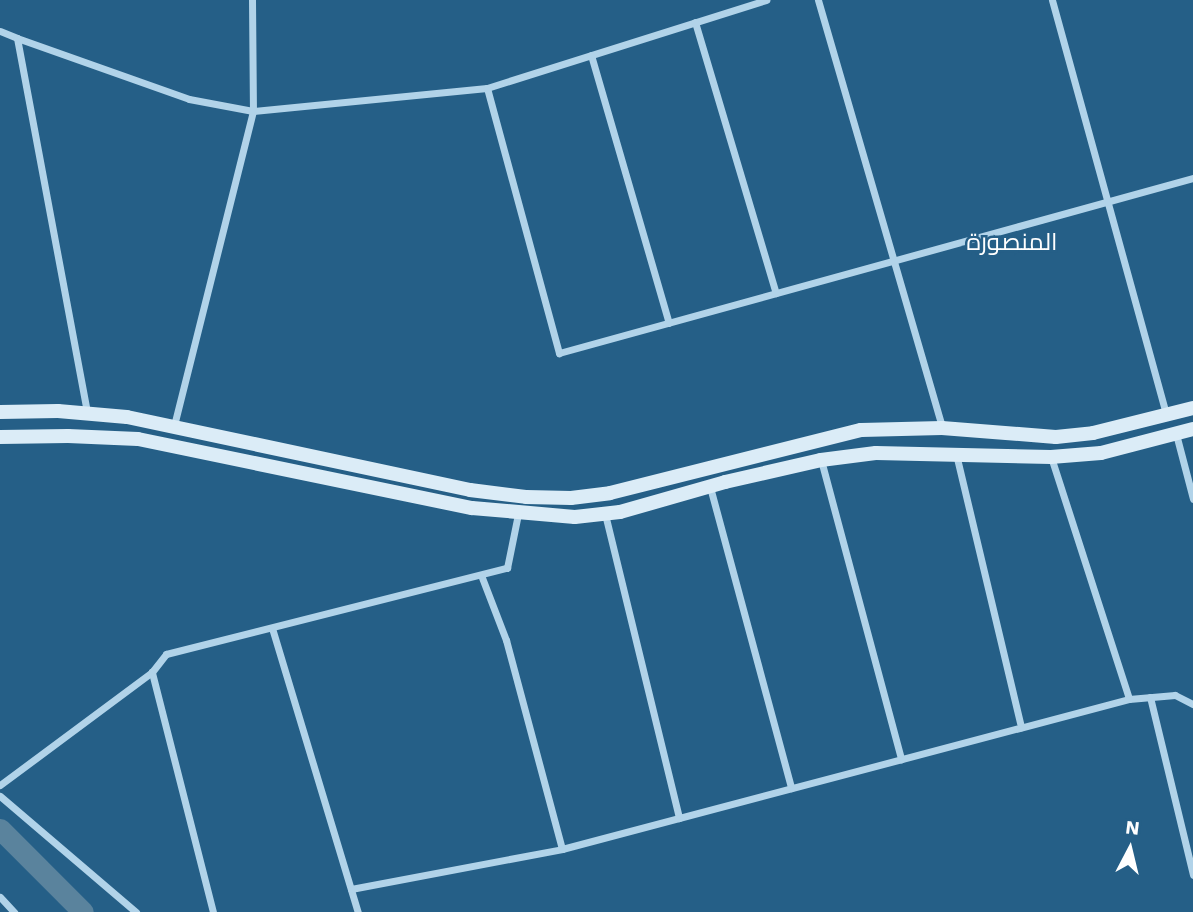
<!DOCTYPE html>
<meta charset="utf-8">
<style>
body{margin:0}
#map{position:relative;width:1193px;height:912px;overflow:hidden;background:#255f87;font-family:"Work Sans",Cairo,sans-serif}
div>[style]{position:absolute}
.canal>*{height:21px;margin:-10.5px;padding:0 10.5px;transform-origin:10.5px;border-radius:10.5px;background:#5a839d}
.street>*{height:7px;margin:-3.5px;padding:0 3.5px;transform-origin:3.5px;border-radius:3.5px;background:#b1d3e9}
.secondary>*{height:14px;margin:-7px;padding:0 7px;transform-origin:7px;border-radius:7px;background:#dbecf7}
span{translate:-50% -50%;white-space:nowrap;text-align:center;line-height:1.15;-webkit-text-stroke:5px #255f87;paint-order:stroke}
.neighbourhood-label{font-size:24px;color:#fff}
.north{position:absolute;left:1095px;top:814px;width:70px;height:70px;-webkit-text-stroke:5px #255f87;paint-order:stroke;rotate:7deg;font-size:19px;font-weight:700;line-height:28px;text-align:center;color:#fff}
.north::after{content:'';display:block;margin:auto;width:24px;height:32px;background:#fff;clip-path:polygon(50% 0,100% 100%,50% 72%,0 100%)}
</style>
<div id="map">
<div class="canal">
<div style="left:0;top:829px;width:117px;rotate:45deg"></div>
</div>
<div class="street">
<div style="left:252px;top:0;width:111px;rotate:89.5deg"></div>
<div style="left:253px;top:111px;width:235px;rotate:-5.6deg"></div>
<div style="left:487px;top:88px;width:293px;rotate:-17.5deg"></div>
<div style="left:818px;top:0;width:446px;rotate:73.8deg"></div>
<div style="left:1052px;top:0;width:430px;rotate:74.6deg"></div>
<div style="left:695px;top:22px;width:283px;rotate:73.4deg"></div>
<div style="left:0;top:31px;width:18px;rotate:22deg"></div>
<div style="left:17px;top:38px;width:381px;rotate:79.4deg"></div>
<div style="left:17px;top:38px;width:182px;rotate:19.5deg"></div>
<div style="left:189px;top:99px;width:65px;rotate:10.6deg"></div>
<div style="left:253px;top:111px;width:324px;rotate:104.1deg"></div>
<div style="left:591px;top:55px;width:279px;rotate:73.8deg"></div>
<div style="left:487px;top:88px;width:275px;rotate:74.8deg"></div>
<div style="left:559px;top:353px;width:658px;rotate:-15.43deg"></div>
<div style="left:1176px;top:434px;width:67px;rotate:75.3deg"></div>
<div style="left:956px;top:454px;width:281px;rotate:76.6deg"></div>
<div style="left:1051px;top:457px;width:254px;rotate:72.1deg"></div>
<div style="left:821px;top:460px;width:310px;rotate:75deg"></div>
<div style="left:710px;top:487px;width:312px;rotate:74.9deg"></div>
<div style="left:605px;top:514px;width:313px;rotate:76.3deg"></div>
<div style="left:481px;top:575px;width:70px;rotate:69deg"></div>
<div style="left:506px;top:640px;width:216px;rotate:75deg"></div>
<div style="left:562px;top:849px;width:587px;rotate:-14.82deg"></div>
<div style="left:1129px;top:699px;width:46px;rotate:-5deg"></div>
<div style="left:1175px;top:695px;width:20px;rotate:27deg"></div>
<div style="left:272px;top:628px;width:297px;rotate:73.2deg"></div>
<div style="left:1150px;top:697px;width:183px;rotate:76.4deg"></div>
<div style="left:0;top:785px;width:189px;rotate:-36.6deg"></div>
<div style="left:0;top:796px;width:179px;rotate:40.5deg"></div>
<div style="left:351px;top:889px;width:215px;rotate:-10.7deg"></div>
<div style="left:0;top:897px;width:21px;rotate:47deg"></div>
<div style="left:213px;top:912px;width:248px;rotate:-104.3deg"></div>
<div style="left:152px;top:672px;width:23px;rotate:-52deg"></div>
<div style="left:166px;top:654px;width:352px;rotate:-14.2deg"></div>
<div style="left:507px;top:568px;width:55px;rotate:-78.5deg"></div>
</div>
<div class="secondary">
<div style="left:0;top:412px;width:58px;rotate:-1deg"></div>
<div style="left:58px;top:411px;width:69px;rotate:5deg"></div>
<div style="left:127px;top:417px;width:351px;rotate:12deg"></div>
<div style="left:470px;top:490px;width:56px;rotate:7.1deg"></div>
<div style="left:526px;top:497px;width:45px;rotate:1.3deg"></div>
<div style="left:571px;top:498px;width:39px;rotate:-7deg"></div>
<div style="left:610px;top:493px;width:259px;rotate:-14.1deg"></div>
<div style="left:861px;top:430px;width:81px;rotate:-1.4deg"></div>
<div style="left:942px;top:428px;width:114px;rotate:4.5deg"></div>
<div style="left:1056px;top:437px;width:37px;rotate:-6deg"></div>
<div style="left:1093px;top:433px;width:103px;rotate:-14deg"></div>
<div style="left:0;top:437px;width:68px;rotate:-0.8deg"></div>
<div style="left:68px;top:436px;width:70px;rotate:2.5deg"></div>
<div style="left:138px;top:439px;width:341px;rotate:11.7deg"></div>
<div style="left:472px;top:508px;width:103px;rotate:5deg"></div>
<div style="left:575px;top:517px;width:45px;rotate:-6.3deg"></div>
<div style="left:620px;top:512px;width:109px;rotate:-15.9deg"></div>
<div style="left:725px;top:482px;width:98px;rotate:-12.9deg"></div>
<div style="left:821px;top:460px;width:55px;rotate:-7.3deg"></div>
<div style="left:876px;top:453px;width:175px;rotate:1.3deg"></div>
<div style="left:1051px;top:457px;width:50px;rotate:-4.6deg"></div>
<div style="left:1101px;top:453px;width:95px;rotate:-14.6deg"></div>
</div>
<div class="neighbourhood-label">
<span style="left:1012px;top:243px">المنصورة</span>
</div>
<div class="north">N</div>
</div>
